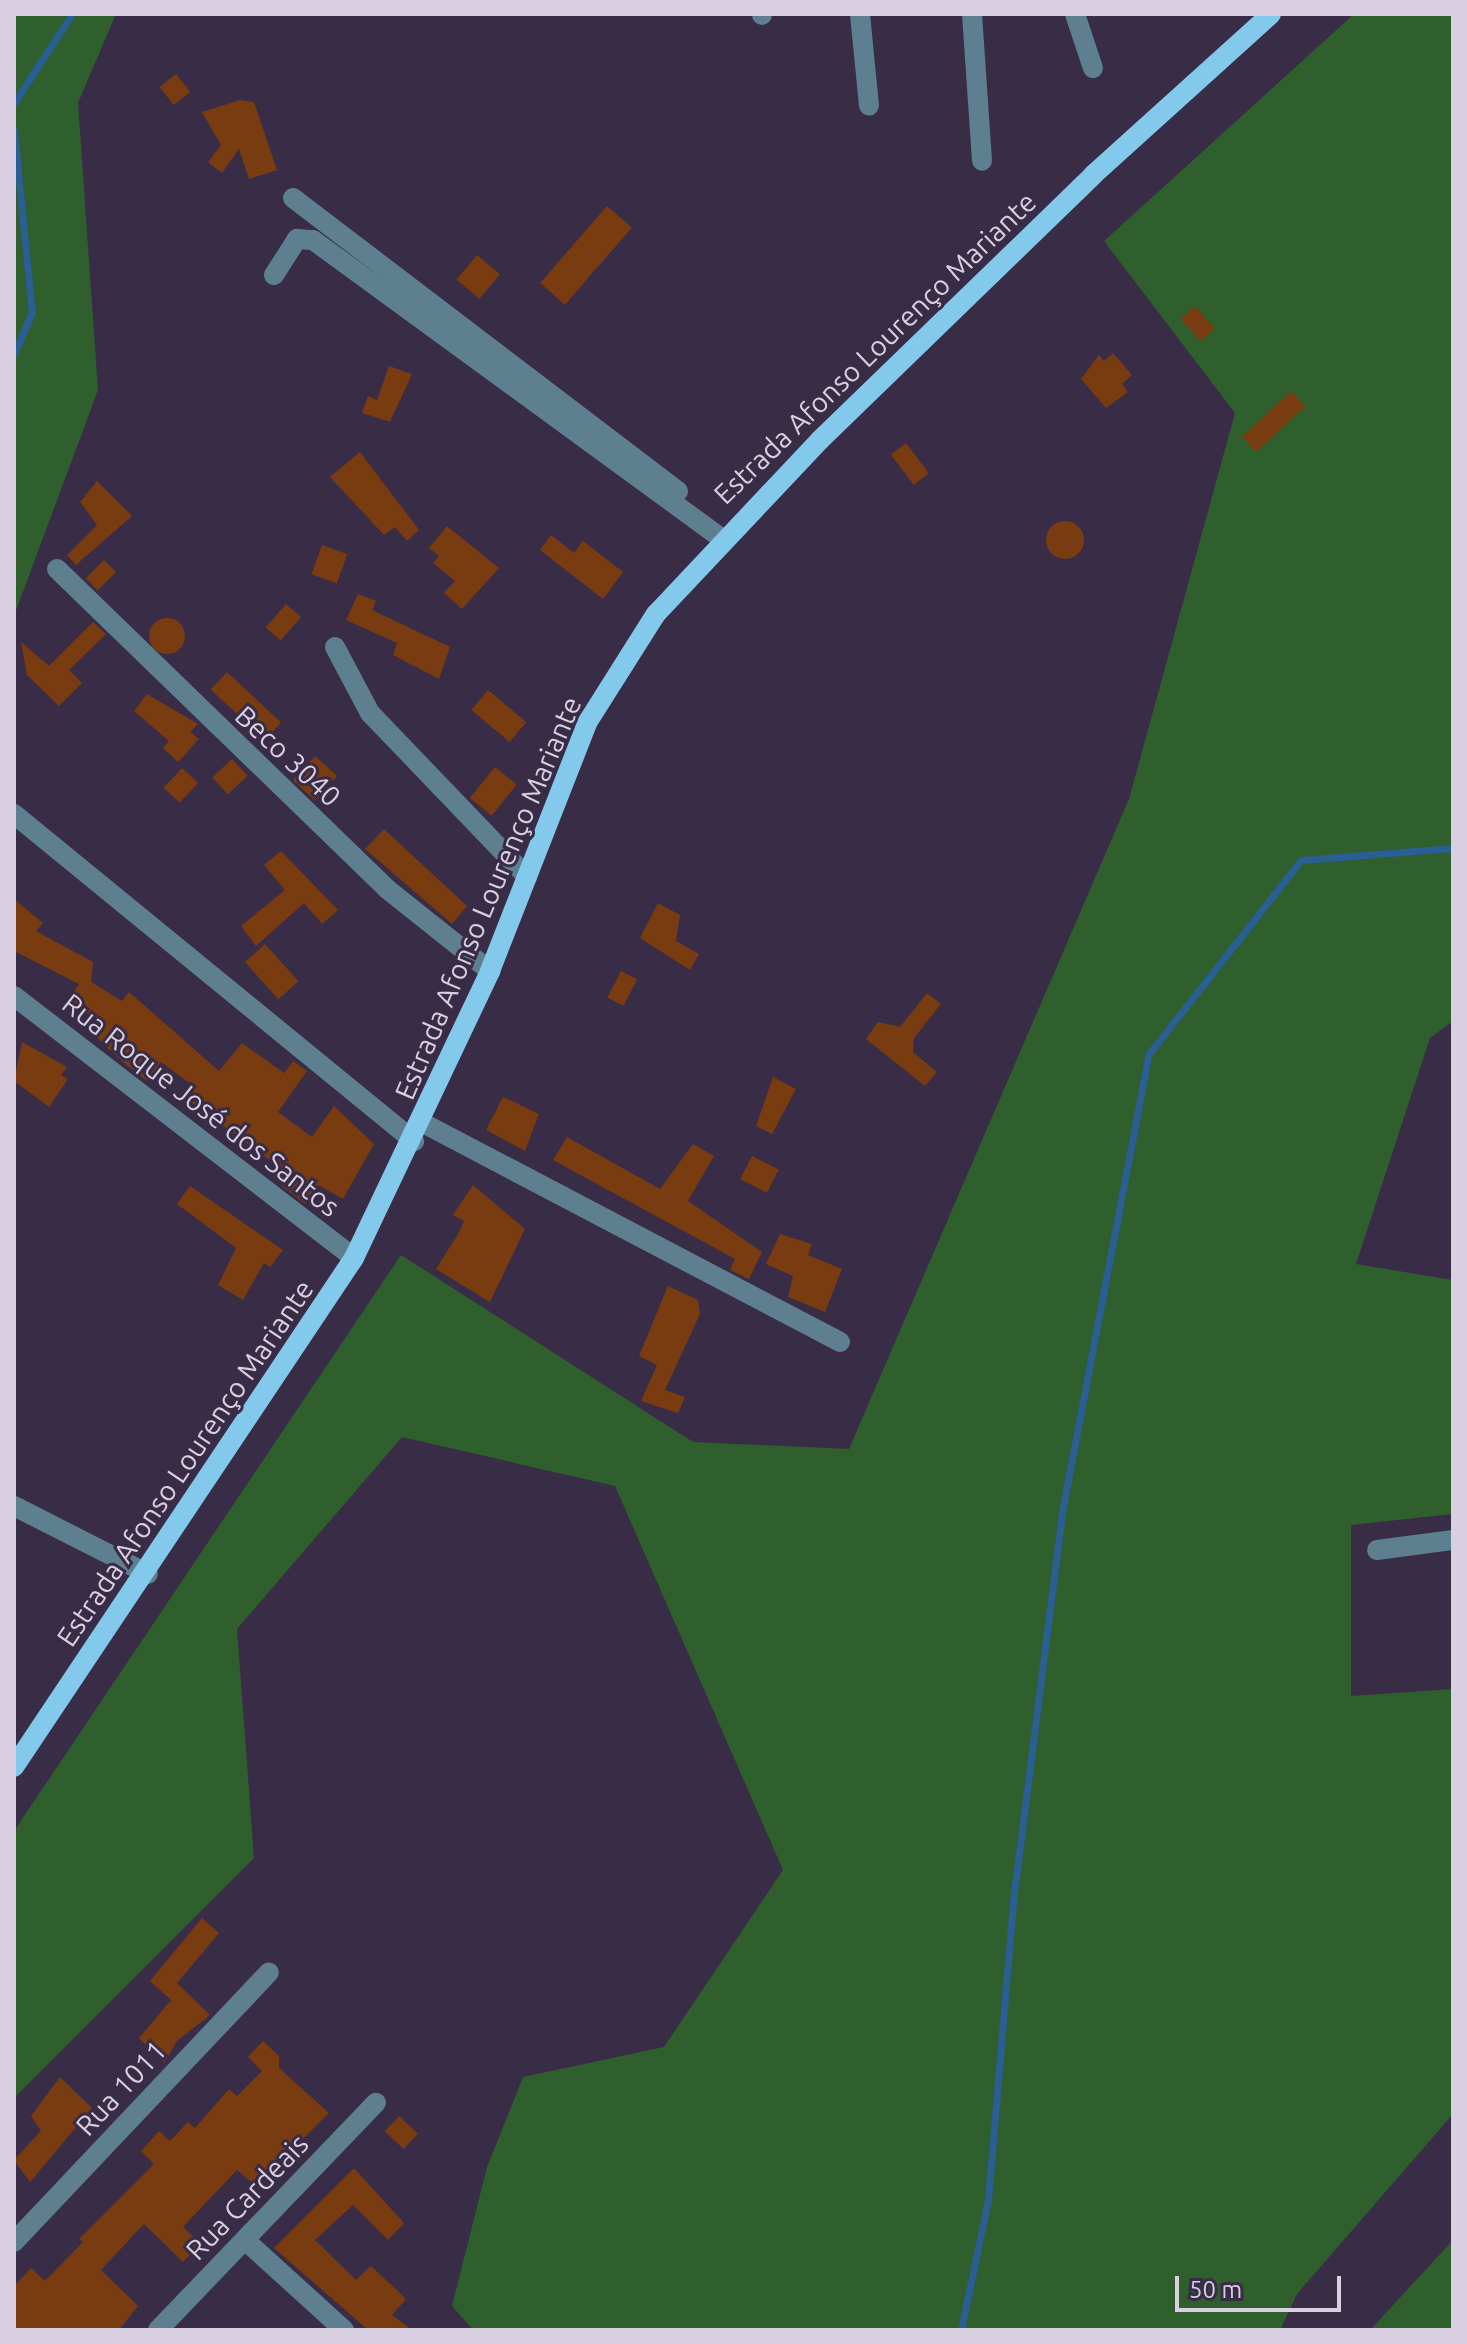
<!DOCTYPE html>
<meta charset="utf-8">
<style>
body{margin:0}
#map{position:relative;width:1467px;height:2344px;overflow:hidden;background:#392c47;font-family:Ubuntu,sans-serif}
div>[style]{position:absolute}
.green>*{inset:0;background:#2e5f2d}
.stream>*{height:7px;margin:-3.5px;padding:0 3.5px;transform-origin:3.5px;border-radius:3.5px;background:#295f93}
.building>*{inset:0;background:#793b10;transform-origin:0 0}
.round{border-radius:50%}
.minor>*{height:20px;margin:-10px;padding:0 10px;transform-origin:10px;border-radius:10px;background:#5d7f8f}
.major>*{height:20px;margin:-10px;padding:0 10px;transform-origin:10px;border-radius:10px;background:#82c9ec}
span{translate:-50% -50%;white-space:nowrap;text-align:center;line-height:1.15;-webkit-text-stroke:6px #392c47;paint-order:stroke}
.street-label{font-size:28px;color:#d8d0e1}
.frame{position:absolute;inset:0;border:16px solid #d8d0e1;pointer-events:none}
.scale{position:absolute;left:1175px;top:2276px;width:166px;height:36px;box-sizing:border-box;border:4px solid #d8d0e1;border-top:0;padding-left:10px;font-size:24px;line-height:28px;white-space:nowrap;color:#d8d0e1;-webkit-text-stroke:6px #392c47;paint-order:stroke}
</style>
<div id="map">
<div class="green">
<div style="clip-path:polygon(14px 14px,116px 14px,78px 103px,98px 390px,14px 616px)"></div>
<div style="clip-path:polygon(1354px 14px,1453px 14px,1453px 1021px,1430px 1038px,1356px 1264px,1453px 1280px,1453px 1514px,1351px 1525px,1351px 1696px,1453px 1689px,1453px 2114px,1297px 2294px,1280px 2330px,473px 2330px,452px 2306px,487px 2167px,523px 2077px,664px 2047px,783px 1870px,615px 1486px,402px 1437px,237px 1629px,254px 1858px,14px 2098px,14px 1831px,401px 1255px,693px 1442px,849px 1449px,1129px 799px,1235px 413px,1104px 241px)"></div>
<div style="clip-path:polygon(1453px 2240px,1453px 2330px,1372px 2330px,1372px 2328px)"></div>
</div>
<div class="stream">
<div style="left:14px;top:103px;width:106px;rotate:-56.9deg"></div>
<div style="left:14px;top:130px;width:183px;rotate:84.4deg"></div>
<div style="left:32px;top:312px;width:46px;rotate:113.2deg"></div>
<div style="left:961px;top:2330px;width:133px;rotate:-78.3deg"></div>
<div style="left:988px;top:2200px;width:300px;rotate:-85.2deg"></div>
<div style="left:1013px;top:1901px;width:392px;rotate:-82.8deg"></div>
<div style="left:1062px;top:1512px;width:465px;rotate:-79.3deg"></div>
<div style="left:1148px;top:1055px;width:248px;rotate:-51.9deg"></div>
<div style="left:1301px;top:860px;width:152px;rotate:-4.5deg"></div>
</div>
<div class="building">
<div style="left:176px;top:74px;width:23px;height:21px;rotate:52deg"></div>
<div style="clip-path:polygon(240px 100px,254px 102px,277px 170px,249px 179px,239px 149px,222px 173px,208px 162px,221px 145px,202px 112px)"></div>
<div style="left:607px;top:206px;width:33px;height:102px;rotate:41deg"></div>
<div style="left:477px;top:255px;width:30px;height:32px;rotate:40deg"></div>
<div style="left:1195px;top:306px;width:30px;height:19px;rotate:49deg"></div>
<div style="clip-path:polygon(1113px 353px,1132px 375px,1122px 384px,1128px 392px,1106px 408px,1081px 379px,1099px 355px,1104px 361px)"></div>
<div style="clip-path:polygon(389px 366px,412px 374px,390px 422px,362px 413px,368px 396px,377px 400px)"></div>
<div style="left:1291px;top:391px;width:21px;height:67px;rotate:47deg"></div>
<div style="left:906px;top:443px;width:38px;height:19px;rotate:53deg"></div>
<div style="clip-path:polygon(360px 452px,419px 530px,407px 541px,395px 527px,384px 535px,330px 477px)"></div>
<div style="clip-path:polygon(97px 481px,132px 516px,76px 565px,67px 555px,97px 525px,80px 502px)"></div>
<div class="round" style="left:1046px;top:521px;width:38px;height:38px"></div>
<div style="clip-path:polygon(447px 526px,499px 568px,462px 609px,444px 593px,455px 581px,433px 563px,439px 556px,429px 548px)"></div>
<div style="clip-path:polygon(551px 535px,574px 553px,583px 541px,623px 572px,603px 599px,540px 550px)"></div>
<div style="left:322px;top:545px;width:27px;height:31px;rotate:20deg"></div>
<div style="left:104px;top:560px;width:17px;height:26px;rotate:45deg"></div>
<div style="clip-path:polygon(358px 594px,376px 601px,372px 610px,450px 647px,439px 679px,393px 655px,397px 643px,346px 620px)"></div>
<div style="left:286px;top:604px;width:20px;height:31px;rotate:41deg"></div>
<div class="round" style="left:149px;top:618px;width:36px;height:36px"></div>
<div style="clip-path:polygon(93px 622px,106px 634px,69px 670px,82px 683px,59px 706px,27px 675px,21px 642px,49px 666px)"></div>
<div style="left:227px;top:672px;width:74px;height:24px;rotate:43deg"></div>
<div style="left:488px;top:690px;width:50px;height:26px;rotate:40deg"></div>
<div style="clip-path:polygon(147px 694px,198px 724px,190px 732px,199px 739px,178px 762px,163px 748px,169px 741px,134px 711px)"></div>
<div style="left:315px;top:756px;width:30px;height:33px;rotate:42deg"></div>
<div style="left:232px;top:759px;width:23px;height:27px;rotate:47deg"></div>
<div style="left:495px;top:767px;width:28px;height:40px;rotate:39deg"></div>
<div style="left:182px;top:768px;width:22px;height:27px;rotate:43deg"></div>
<div style="clip-path:polygon(384px 829px,467px 906px,452px 924px,365px 849px)"></div>
<div style="clip-path:polygon(281px 851px,338px 910px,322px 924px,304px 903px,256px 946px,241px 926px,285px 890px,264px 865px)"></div>
<div style="clip-path:polygon(14px 899px,43px 923px,36px 931px,93px 962px,91px 982px,122px 1001px,129px 992px,219px 1071px,242px 1043px,284px 1073px,293px 1061px,307px 1071px,278px 1112px,312px 1137px,334px 1106px,374px 1144px,343px 1199px,318px 1185px,305px 1204px,281px 1185px,289px 1174px,182px 1096px,191px 1084px,161px 1062px,147px 1081px,123px 1062px,96px 1037px,105px 1024px,67px 1001px,79px 984px,14px 951px)"></div>
<div style="clip-path:polygon(658px 903px,680px 915px,676px 941px,699px 954px,690px 970px,640px 938px)"></div>
<div style="left:265px;top:944px;width:50px;height:27px;rotate:48deg"></div>
<div style="left:621px;top:971px;width:18px;height:30px;rotate:27deg"></div>
<div style="clip-path:polygon(927px 993px,941px 1004px,914px 1038px,913px 1052px,937px 1072px,925px 1086px,866px 1039px,878px 1022px,900px 1027px)"></div>
<div style="clip-path:polygon(22px 1042px,67px 1067px,61px 1075px,68px 1079px,49px 1107px,14px 1081px)"></div>
<div style="clip-path:polygon(773px 1077px,796px 1089px,772px 1134px,756px 1126px)"></div>
<div style="clip-path:polygon(503px 1097px,539px 1114px,525px 1151px,486px 1130px)"></div>
<div style="clip-path:polygon(567px 1137px,660px 1189px,693px 1144px,714px 1156px,688px 1201px,762px 1252px,749px 1279px,730px 1270px,735px 1259px,553px 1160px)"></div>
<div style="left:752px;top:1156px;width:30px;height:26px;rotate:27deg"></div>
<div style="clip-path:polygon(473px 1185px,525px 1229px,490px 1302px,436px 1269px,458px 1234px,464px 1221px,453px 1215px)"></div>
<div style="clip-path:polygon(190px 1186px,283px 1250px,270px 1267px,264px 1263px,243px 1300px,218px 1285px,236px 1248px,177px 1204px)"></div>
<div style="clip-path:polygon(780px 1234px,812px 1244px,808px 1255px,842px 1269px,825px 1312px,788px 1297px,793px 1276px,766px 1264px)"></div>
<div style="clip-path:polygon(668px 1286px,698px 1300px,700px 1314px,665px 1390px,685px 1397px,678px 1413px,641px 1401px,657px 1365px,639px 1356px)"></div>
<div style="clip-path:polygon(202px 1918px,219px 1933px,177px 1983px,210px 2015px,177px 2041px,164px 2063px,139px 2038px,171px 2000px,150px 1981px)"></div>
<div style="clip-path:polygon(263px 2041px,279px 2056px,279px 2068px,329px 2113px,256px 2186px,237px 2170px,183px 2227px,200px 2244px,183px 2262px,144px 2224px,101px 2270px,138px 2306px,119px 2330px,14px 2330px,14px 2286px,31px 2268px,45px 2281px,83px 2242px,79px 2239px,154px 2164px,141px 2151px,159px 2131px,170px 2141px,188px 2122px,195px 2128px,229px 2089px,237px 2096px,262px 2071px,248px 2057px)"></div>
<div style="clip-path:polygon(60px 2077px,92px 2108px,30px 2182px,14px 2160px,41px 2131px,31px 2116px)"></div>
<div style="left:399px;top:2116px;width:26px;height:21px;rotate:43deg"></div>
<div style="clip-path:polygon(354px 2168px,404px 2223px,388px 2240px,353px 2205px,315px 2240px,356px 2280px,371px 2266px,400px 2293px,406px 2299px,392px 2315px,412px 2330px,368px 2330px,274px 2248px)"></div>
</div>
<div class="minor">
<div style="left:762px;top:14px;width:1px;rotate:90deg"></div>
<div style="left:860px;top:14px;width:92px;rotate:84.4deg"></div>
<div style="left:972px;top:14px;width:147px;rotate:86.1deg"></div>
<div style="left:1075px;top:14px;width:57px;rotate:71.6deg"></div>
<div style="left:293px;top:198px;width:484px;rotate:37.3deg"></div>
<div style="left:274px;top:275px;width:43px;rotate:-57.4deg"></div>
<div style="left:297px;top:239px;width:16px;rotate:4deg"></div>
<div style="left:313px;top:240px;width:505px;rotate:36.14deg"></div>
<div style="left:57px;top:569px;width:460px;rotate:44.1deg"></div>
<div style="left:387px;top:889px;width:132px;rotate:38.5deg"></div>
<div style="left:335px;top:647px;width:75px;rotate:62.1deg"></div>
<div style="left:370px;top:713px;width:227px;rotate:46.2deg"></div>
<div style="left:14px;top:814px;width:517px;rotate:39.27deg"></div>
<div style="left:14px;top:996px;width:429px;rotate:37.6deg"></div>
<div style="left:423px;top:1123px;width:471px;rotate:27.7deg"></div>
<div style="left:14px;top:1506px;width:150px;rotate:26.9deg"></div>
<div style="left:1377px;top:1550px;width:77px;rotate:-7.5deg"></div>
<div style="left:245px;top:2240px;width:134px;rotate:42.3deg"></div>
<div style="left:14px;top:2242px;width:371px;rotate:-46.6deg"></div>
<div style="left:158px;top:2330px;width:315px;rotate:-46.2deg"></div>
</div>
<div class="major">
<div style="left:14px;top:1767px;width:612px;rotate:-56.26deg"></div>
<div style="left:354px;top:1258px;width:318px;rotate:-64.6deg"></div>
<div style="left:490px;top:971px;width:266px;rotate:-68.6deg"></div>
<div style="left:587px;top:723px;width:129px;rotate:-57.7deg"></div>
<div style="left:656px;top:614px;width:239px;rotate:-46.7deg"></div>
<div style="left:820px;top:440px;width:380px;rotate:-44.1deg"></div>
<div style="left:1093px;top:175px;width:240px;rotate:-42.1deg"></div>
</div>
<div class="street-label">
<span style="left:875px;top:348px;rotate:-44deg">Estrada Afonso Lourenço Mariante</span>
<span style="left:288px;top:756px;rotate:43deg">Beco 3040</span>
<span style="left:488px;top:898px;rotate:-67deg">Estrada Afonso Lourenço Mariante</span>
<span style="left:201px;top:1105px;rotate:38deg">Rua Roque José dos Santos</span>
<span style="left:185px;top:1463px;rotate:-56deg">Estrada Afonso Lourenço Mariante</span>
<span style="left:121px;top:2088px;rotate:-47deg">Rua 1011</span>
<span style="left:247px;top:2197px;rotate:-46deg">Rua Cardeais</span>
</div>
<div class="frame"></div>
<div class="scale">50 m</div>
</div>
